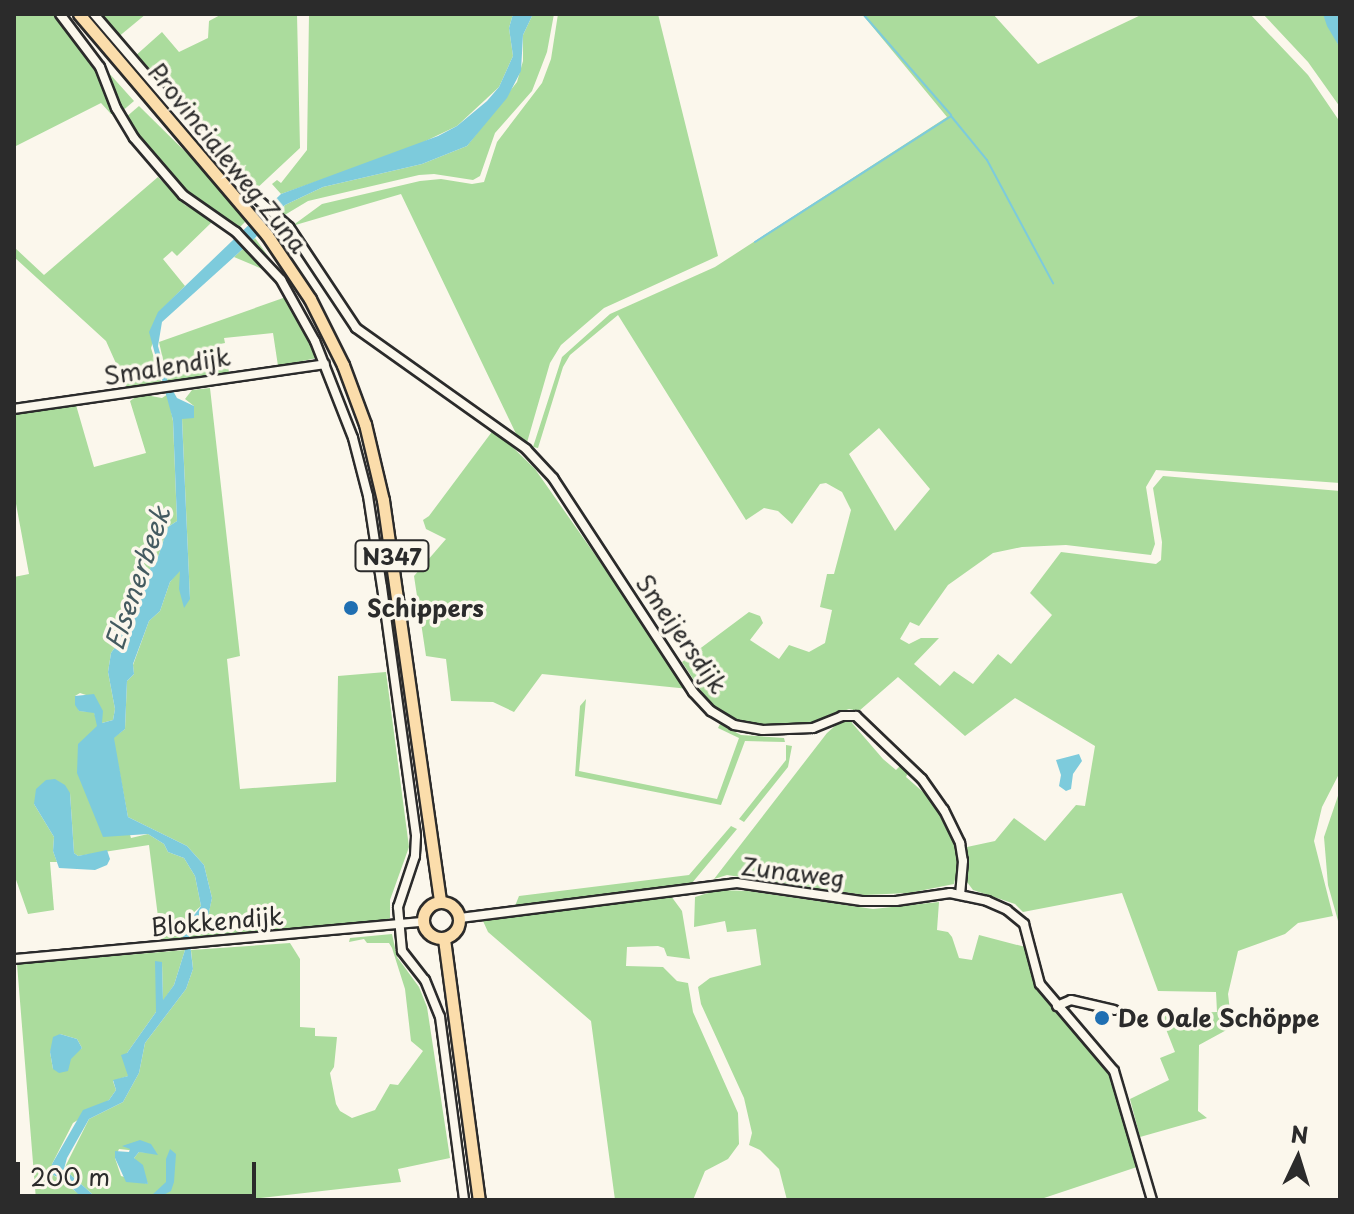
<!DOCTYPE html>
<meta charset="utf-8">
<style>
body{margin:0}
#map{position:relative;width:1354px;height:1214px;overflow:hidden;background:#fbf7ec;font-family:"Playpen Sans",sans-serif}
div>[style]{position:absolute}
.green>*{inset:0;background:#abdc9d}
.water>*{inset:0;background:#7dcbdc}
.stream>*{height:2px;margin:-1px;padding:0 1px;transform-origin:1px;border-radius:1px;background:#7dcbdc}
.roads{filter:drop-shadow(2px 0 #2b2b2b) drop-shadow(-2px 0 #2b2b2b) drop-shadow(0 2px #2b2b2b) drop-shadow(0 -2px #2b2b2b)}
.minor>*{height:8px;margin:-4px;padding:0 4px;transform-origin:4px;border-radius:4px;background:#fbf7ec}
.major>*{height:11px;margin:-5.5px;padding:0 5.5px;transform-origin:5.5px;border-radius:5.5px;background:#fbddab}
.major>.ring{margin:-5.5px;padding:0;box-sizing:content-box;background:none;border:11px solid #fbddab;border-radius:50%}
.dots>*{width:22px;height:22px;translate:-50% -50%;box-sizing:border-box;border:4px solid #fbf7ec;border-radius:50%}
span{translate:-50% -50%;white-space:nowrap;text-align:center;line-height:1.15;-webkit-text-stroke:7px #fbf7ec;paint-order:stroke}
.shield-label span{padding:2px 6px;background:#fbf7ec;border:2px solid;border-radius:6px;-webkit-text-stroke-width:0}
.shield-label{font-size:22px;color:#2b2b2b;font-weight:700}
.street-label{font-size:24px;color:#2b2b2b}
.poi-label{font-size:24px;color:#2b2b2b;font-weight:700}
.left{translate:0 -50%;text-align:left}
.water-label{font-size:26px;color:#445b60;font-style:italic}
.frame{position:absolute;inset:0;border:16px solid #2b2b2b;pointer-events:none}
.north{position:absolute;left:1258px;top:1118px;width:80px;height:80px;-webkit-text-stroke:6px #fbf7ec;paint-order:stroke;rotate:4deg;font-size:22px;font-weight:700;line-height:32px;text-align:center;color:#2b2b2b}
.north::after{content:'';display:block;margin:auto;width:28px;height:36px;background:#2b2b2b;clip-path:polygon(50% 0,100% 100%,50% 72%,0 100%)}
.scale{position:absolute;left:16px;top:1162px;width:240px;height:36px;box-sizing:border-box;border:4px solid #2b2b2b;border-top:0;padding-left:10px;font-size:24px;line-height:28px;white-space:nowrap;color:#2b2b2b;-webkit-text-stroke:6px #fbf7ec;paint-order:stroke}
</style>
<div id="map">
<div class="green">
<div style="clip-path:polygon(14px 14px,56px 14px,134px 101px,120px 113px,111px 114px,101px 103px,14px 147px)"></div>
<div style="clip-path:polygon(97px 14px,146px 14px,117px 38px)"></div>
<div style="clip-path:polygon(222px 14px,297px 14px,300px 148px,254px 191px,134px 57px,162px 32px,179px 52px,208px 38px,209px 21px)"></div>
<div style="clip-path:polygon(309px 14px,513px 14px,509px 28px,513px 56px,499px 87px,457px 126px,409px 149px,281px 194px,272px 184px,277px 180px,281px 183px,307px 150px)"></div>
<div style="clip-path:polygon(533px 14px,554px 14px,547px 52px,532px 91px,495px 133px,480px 176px,473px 180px,434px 174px,419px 175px,308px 201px,283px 216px,280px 214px,285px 205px,323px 187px,422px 164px,467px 146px,517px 82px,523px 61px,523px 35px)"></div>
<div style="clip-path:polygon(558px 14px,658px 14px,718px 256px,604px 308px,561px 345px,550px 363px,526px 446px,519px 440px,401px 194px,292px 226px,322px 204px,420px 181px,441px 179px,472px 184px,484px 182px,497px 142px,542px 83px,551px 59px)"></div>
<div style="clip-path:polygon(evenodd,862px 14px,993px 14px,1038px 64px,1143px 14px,1250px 14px,1308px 75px,1340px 122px,1340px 483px,1156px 470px,1146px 487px,1155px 544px,1151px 555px,1066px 545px,1022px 547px,993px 553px,948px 585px,919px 626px,910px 622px,900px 639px,909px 644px,921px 638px,939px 638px,914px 664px,940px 686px,954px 671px,973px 684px,998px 654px,1011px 664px,1052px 615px,1030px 593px,1061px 552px,1156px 564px,1161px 560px,1162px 542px,1153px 488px,1163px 476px,1340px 491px,1340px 772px,1322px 807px,1314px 841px,1333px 916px,1298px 923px,1285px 934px,1238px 951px,1228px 994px,1232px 1027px,1199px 1045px,1198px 1111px,1207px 1118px,1140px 1137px,1130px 1099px,1169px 1080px,1160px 1058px,1175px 1052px,1160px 1014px,1217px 1012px,1216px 992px,1158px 991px,1122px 893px,1023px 912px,1015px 904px,973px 890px,967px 882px,967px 847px,995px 841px,1014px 818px,1045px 841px,1076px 805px,1085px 806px,1095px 746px,1015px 698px,965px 736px,898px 677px,859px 711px,849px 709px,807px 725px,741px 725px,738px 721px,732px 722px,711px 706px,682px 662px,749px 612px,760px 616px,763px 623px,750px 640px,779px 659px,789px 645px,809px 652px,825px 643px,832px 610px,820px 607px,827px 574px,834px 574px,851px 510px,842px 492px,826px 483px,820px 484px,792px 524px,778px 511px,764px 508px,746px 520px,618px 315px,570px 355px,563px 367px,538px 448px,533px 447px,562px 357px,610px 314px,715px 267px,947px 117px,862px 14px,879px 428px,930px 489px,895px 531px,849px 454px,879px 428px)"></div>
<div style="clip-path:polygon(1263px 14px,1323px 14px,1340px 48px,1340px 107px,1308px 62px)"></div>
<div style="clip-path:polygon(139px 106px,212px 178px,248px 219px,239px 228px,185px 194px,149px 152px,125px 118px)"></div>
<div style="clip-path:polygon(158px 177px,185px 205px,213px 221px,177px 256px,172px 251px,163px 259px,185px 286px,165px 306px,151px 348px,162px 384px,127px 388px,106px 341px,14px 257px,14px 247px,44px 275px)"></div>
<div style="clip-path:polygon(255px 238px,278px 270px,281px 277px,234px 257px)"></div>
<div style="clip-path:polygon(286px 297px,317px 358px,278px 366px,273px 333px,224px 338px,225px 343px,215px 345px,217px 357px,227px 356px,229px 373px,168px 382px,159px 342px)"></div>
<div style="clip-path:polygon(210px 388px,240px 656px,227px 659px,240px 789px,336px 782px,338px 676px,386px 672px,409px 847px,390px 900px,390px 918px,386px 920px,190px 939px,188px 926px,208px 916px,212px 898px,204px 865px,187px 846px,128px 817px,113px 738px,125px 729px,127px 681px,134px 674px,133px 665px,149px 621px,160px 611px,170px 582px,181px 568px,190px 599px,182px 418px,194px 406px,185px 399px,192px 390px)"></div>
<div style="clip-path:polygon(140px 394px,162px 398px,168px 394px,173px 421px,177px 521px,168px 527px,158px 557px,141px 582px,144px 591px,126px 616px,118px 643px,111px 653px,108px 672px,115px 709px,113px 720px,102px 723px,89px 696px,80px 693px,75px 696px,79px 711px,94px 712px,131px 838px,148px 834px,164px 844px,168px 852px,184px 858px,195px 876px,201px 906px,182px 923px,179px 929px,184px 939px,161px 941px,149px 845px,78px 856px,74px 853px,70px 793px,34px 804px,54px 837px,53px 851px,57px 862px,50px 862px,54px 910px,28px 914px,14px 874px,14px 577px,29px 574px,14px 493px,14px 414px,76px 405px,94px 467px,146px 453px,130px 401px)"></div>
<div style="clip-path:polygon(494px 429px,535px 469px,689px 689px,542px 674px,514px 712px,493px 702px,451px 701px,446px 659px,426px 656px,414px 576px,446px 539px,426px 529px,423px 520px,429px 516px)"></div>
<div style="clip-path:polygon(586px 699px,579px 771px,717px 799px,739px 738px,718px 728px,720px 724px,741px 735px,784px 738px,785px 742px,745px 741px,721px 805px,575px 776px,580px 706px)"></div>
<div style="clip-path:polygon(844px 718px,853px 718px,852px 723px,883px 759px,896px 770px,900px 766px,908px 773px,906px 777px,931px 799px,956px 848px,958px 865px,954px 884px,909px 893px,864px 895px,727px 875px,714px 879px,827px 733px)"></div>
<div style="clip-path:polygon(786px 745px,792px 746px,788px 767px,744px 822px,739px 819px,786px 760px)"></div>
<div style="clip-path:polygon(1340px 790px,1340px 928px,1328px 885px,1324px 837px)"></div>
<div style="clip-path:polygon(731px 826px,737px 829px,692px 883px,515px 906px,519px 896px,689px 875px)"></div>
<div style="clip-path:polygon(718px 890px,748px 891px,873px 909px,939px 902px,937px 930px,948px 932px,952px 937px,959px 958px,972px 960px,979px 935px,1029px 948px,1032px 976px,1039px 991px,1113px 1079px,1137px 1167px,1038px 1200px,787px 1200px,779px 1169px,760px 1150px,749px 1145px,752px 1133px,744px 1098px,701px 1004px,698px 987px,710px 978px,761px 965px,756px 929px,727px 932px,725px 921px,694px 927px,695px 897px)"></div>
<div style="clip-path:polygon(671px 896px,682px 911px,690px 959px,667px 956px,664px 948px,658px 946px,627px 947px,626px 966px,663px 967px,677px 981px,688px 983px,693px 1012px,738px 1113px,739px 1144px,728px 1159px,705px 1171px,693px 1200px,615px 1200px,591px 1021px,488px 932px,483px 921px)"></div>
<div style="clip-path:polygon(evenodd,392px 934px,397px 957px,419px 987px,427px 1007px,450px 1158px,398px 1169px,401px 1182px,244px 1200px,99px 1200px,64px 1169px,89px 1119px,123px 1102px,139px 1073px,145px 1043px,186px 989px,193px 969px,191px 950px,290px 943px,300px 959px,300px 1027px,315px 1028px,315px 1036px,337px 1037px,334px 1067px,330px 1073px,336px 1104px,340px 1111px,352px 1118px,375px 1110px,390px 1084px,398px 1085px,423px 1051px,411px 1041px,405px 989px,392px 948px,389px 943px,367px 943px,364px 939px,349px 942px,350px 938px,392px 934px,119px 1149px,157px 1153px,139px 1152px,134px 1158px,148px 1184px,121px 1176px,115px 1158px,119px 1149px)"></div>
<div style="clip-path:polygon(evenodd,185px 950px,174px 985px,163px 1001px,162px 962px,156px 1012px,127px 1053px,128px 1076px,113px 1081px,116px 1090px,109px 1100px,73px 1123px,52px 1164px,52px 1174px,86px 1199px,36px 1200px,17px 964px,185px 950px,60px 1034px,77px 1039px,82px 1048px,53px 1069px,50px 1052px,60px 1034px)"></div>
</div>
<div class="water">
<div style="clip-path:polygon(513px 14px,533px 14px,523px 35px,521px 71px,507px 98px,467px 146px,422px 164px,323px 187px,285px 205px,255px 238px,162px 322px,158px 346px,168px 382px,177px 398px,194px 406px,194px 418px,182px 419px,190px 599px,184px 608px,179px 589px,180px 571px,170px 582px,160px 611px,149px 621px,133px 664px,134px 674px,127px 681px,125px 729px,114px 738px,128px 817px,187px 846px,204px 865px,212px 898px,208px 917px,188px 926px,193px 969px,186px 989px,145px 1043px,139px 1073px,123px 1102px,89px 1119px,67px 1158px,64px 1169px,99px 1200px,84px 1200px,64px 1180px,51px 1174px,52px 1164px,83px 1110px,109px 1100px,116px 1090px,113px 1080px,128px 1076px,121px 1055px,127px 1053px,156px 1012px,155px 961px,162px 962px,163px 1000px,174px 985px,185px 950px,182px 932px,173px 930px,195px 914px,201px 906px,195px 876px,184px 858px,168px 852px,164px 844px,148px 834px,103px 837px,77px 773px,78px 744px,97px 726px,94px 713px,79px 711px,75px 705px,75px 696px,94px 694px,103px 711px,102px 723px,113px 720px,115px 709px,108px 672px,111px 653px,118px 643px,126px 616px,144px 591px,140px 583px,158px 557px,168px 527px,177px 521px,173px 420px,149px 332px,158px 312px,281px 194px,438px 136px,457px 126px,487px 101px,499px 87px,513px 56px,509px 28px)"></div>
<div style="clip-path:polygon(1323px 14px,1340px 14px,1340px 48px,1327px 26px)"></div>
<div style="clip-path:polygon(1079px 754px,1082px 761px,1073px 774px,1071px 789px,1066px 791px,1059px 786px,1061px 775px,1056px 760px)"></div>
<div style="clip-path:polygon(55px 779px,65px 785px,70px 793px,74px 853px,78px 856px,107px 850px,110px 859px,107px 865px,95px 870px,59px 868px,53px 851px,54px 837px,34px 804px,36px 789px,46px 780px)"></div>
<div style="clip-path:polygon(60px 1034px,77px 1039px,82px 1048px,71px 1059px,68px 1071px,59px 1073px,53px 1069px,50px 1052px,53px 1037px)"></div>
<div style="clip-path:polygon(140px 1140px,151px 1144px,158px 1155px,139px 1152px,134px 1158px,143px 1165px,148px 1184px,126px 1182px,115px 1158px,115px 1151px,129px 1152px,130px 1149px,122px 1146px)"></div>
<div style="clip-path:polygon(170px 1149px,176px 1154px,174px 1182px,171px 1191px,156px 1199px,152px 1195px,166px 1182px,166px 1159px)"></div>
</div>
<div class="stream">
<div style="left:863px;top:14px;width:134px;rotate:48.9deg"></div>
<div style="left:755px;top:242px;width:233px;rotate:-32.7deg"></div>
<div style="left:951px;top:116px;width:57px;rotate:50.7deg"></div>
<div style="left:987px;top:160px;width:140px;rotate:61.8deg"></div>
</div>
<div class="roads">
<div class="minor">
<div style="left:60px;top:14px;width:66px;rotate:53deg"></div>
<div style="left:100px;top:67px;width:44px;rotate:68.7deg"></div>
<div style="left:116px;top:108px;width:35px;rotate:59deg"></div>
<div style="left:134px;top:138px;width:75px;rotate:49.3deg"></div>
<div style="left:183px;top:195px;width:65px;rotate:34.9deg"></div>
<div style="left:236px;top:232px;width:66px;rotate:46.8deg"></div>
<div style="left:281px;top:280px;width:70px;rotate:60.9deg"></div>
<div style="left:315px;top:341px;width:104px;rotate:68.6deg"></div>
<div style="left:353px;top:438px;width:60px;rotate:75.5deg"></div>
<div style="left:368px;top:496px;width:92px;rotate:81.3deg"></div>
<div style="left:382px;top:587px;width:251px;rotate:82.2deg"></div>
<div style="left:416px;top:836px;width:20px;rotate:93deg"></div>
<div style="left:415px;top:856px;width:54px;rotate:108.4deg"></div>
<div style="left:398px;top:907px;width:44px;rotate:84.8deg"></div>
<div style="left:402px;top:951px;width:37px;rotate:52deg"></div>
<div style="left:425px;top:980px;width:40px;rotate:68deg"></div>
<div style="left:440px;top:1017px;width:185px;rotate:82.5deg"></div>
<div style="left:94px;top:14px;width:221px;rotate:49.4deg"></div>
<div style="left:238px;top:182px;width:68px;rotate:41.4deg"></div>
<div style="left:289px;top:227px;width:121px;rotate:56.4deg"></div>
<div style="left:356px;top:328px;width:209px;rotate:35.4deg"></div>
<div style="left:526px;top:449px;width:40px;rotate:47deg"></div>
<div style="left:553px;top:478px;width:256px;rotate:56.8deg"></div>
<div style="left:693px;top:692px;width:26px;rotate:47deg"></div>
<div style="left:711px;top:711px;width:27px;rotate:31deg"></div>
<div style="left:734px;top:725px;width:29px;rotate:10deg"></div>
<div style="left:763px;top:730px;width:50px;rotate:-2.3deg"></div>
<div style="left:813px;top:728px;width:31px;rotate:-22deg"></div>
<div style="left:842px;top:716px;width:14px"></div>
<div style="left:856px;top:716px;width:91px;rotate:43.7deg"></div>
<div style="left:922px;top:779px;width:38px;rotate:55deg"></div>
<div style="left:944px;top:810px;width:37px;rotate:64deg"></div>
<div style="left:960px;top:843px;width:18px;rotate:81deg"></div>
<div style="left:963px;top:861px;width:33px;rotate:95deg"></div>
<div style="left:14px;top:409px;width:314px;rotate:-8.2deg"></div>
<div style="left:460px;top:918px;width:279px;rotate:-7.2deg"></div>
<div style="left:737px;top:883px;width:126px;rotate:8.2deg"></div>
<div style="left:862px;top:901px;width:34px"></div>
<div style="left:896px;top:901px;width:55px;rotate:-8.4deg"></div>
<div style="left:950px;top:893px;width:38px;rotate:12deg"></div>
<div style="left:987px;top:901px;width:22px;rotate:24deg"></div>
<div style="left:1007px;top:910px;width:22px;rotate:39deg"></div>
<div style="left:1024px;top:924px;width:62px;rotate:75.1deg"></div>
<div style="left:1040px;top:984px;width:114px;rotate:49.6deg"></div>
<div style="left:1114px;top:1071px;width:134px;rotate:73.6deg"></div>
<div style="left:14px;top:959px;width:411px;rotate:-5.2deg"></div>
<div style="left:1057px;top:1006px;width:15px;rotate:-23deg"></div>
<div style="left:1071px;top:1000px;width:44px;rotate:13.1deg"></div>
</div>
<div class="major">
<div style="left:79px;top:14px;width:290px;rotate:49.6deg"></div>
<div style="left:267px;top:235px;width:77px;rotate:56.1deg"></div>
<div style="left:310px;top:299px;width:74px;rotate:63.4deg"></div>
<div style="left:343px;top:365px;width:63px;rotate:69.6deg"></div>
<div style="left:365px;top:424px;width:78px;rotate:76.7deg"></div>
<div style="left:383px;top:500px;width:406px;rotate:81.9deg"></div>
<div class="ring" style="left:423px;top:902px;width:25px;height:25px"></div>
<div style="left:444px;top:939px;width:263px;rotate:82.4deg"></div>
</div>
</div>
<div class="dots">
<div style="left:351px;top:608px;background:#1f6fb2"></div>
<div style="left:1102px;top:1018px;background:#1f6fb2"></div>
</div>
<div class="shield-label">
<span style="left:392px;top:556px">N347</span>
</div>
<div class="street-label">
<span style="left:228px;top:158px;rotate:51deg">Provincialeweg Zuna</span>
<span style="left:167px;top:366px;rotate:-9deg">Smalendijk</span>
<span style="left:682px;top:634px;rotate:55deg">Smeijersdijk</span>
<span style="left:793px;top:872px;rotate:7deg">Zunaweg</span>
<span style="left:217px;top:921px;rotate:-5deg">Blokkendijk</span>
</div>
<div class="poi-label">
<span class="left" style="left:367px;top:608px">Schippers</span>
<span class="left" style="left:1118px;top:1018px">De Oale Schöppe</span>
</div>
<div class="water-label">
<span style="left:137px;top:578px;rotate:-71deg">Elsenerbeek</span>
</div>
<div class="frame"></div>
<div class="north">N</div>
<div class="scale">200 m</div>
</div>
